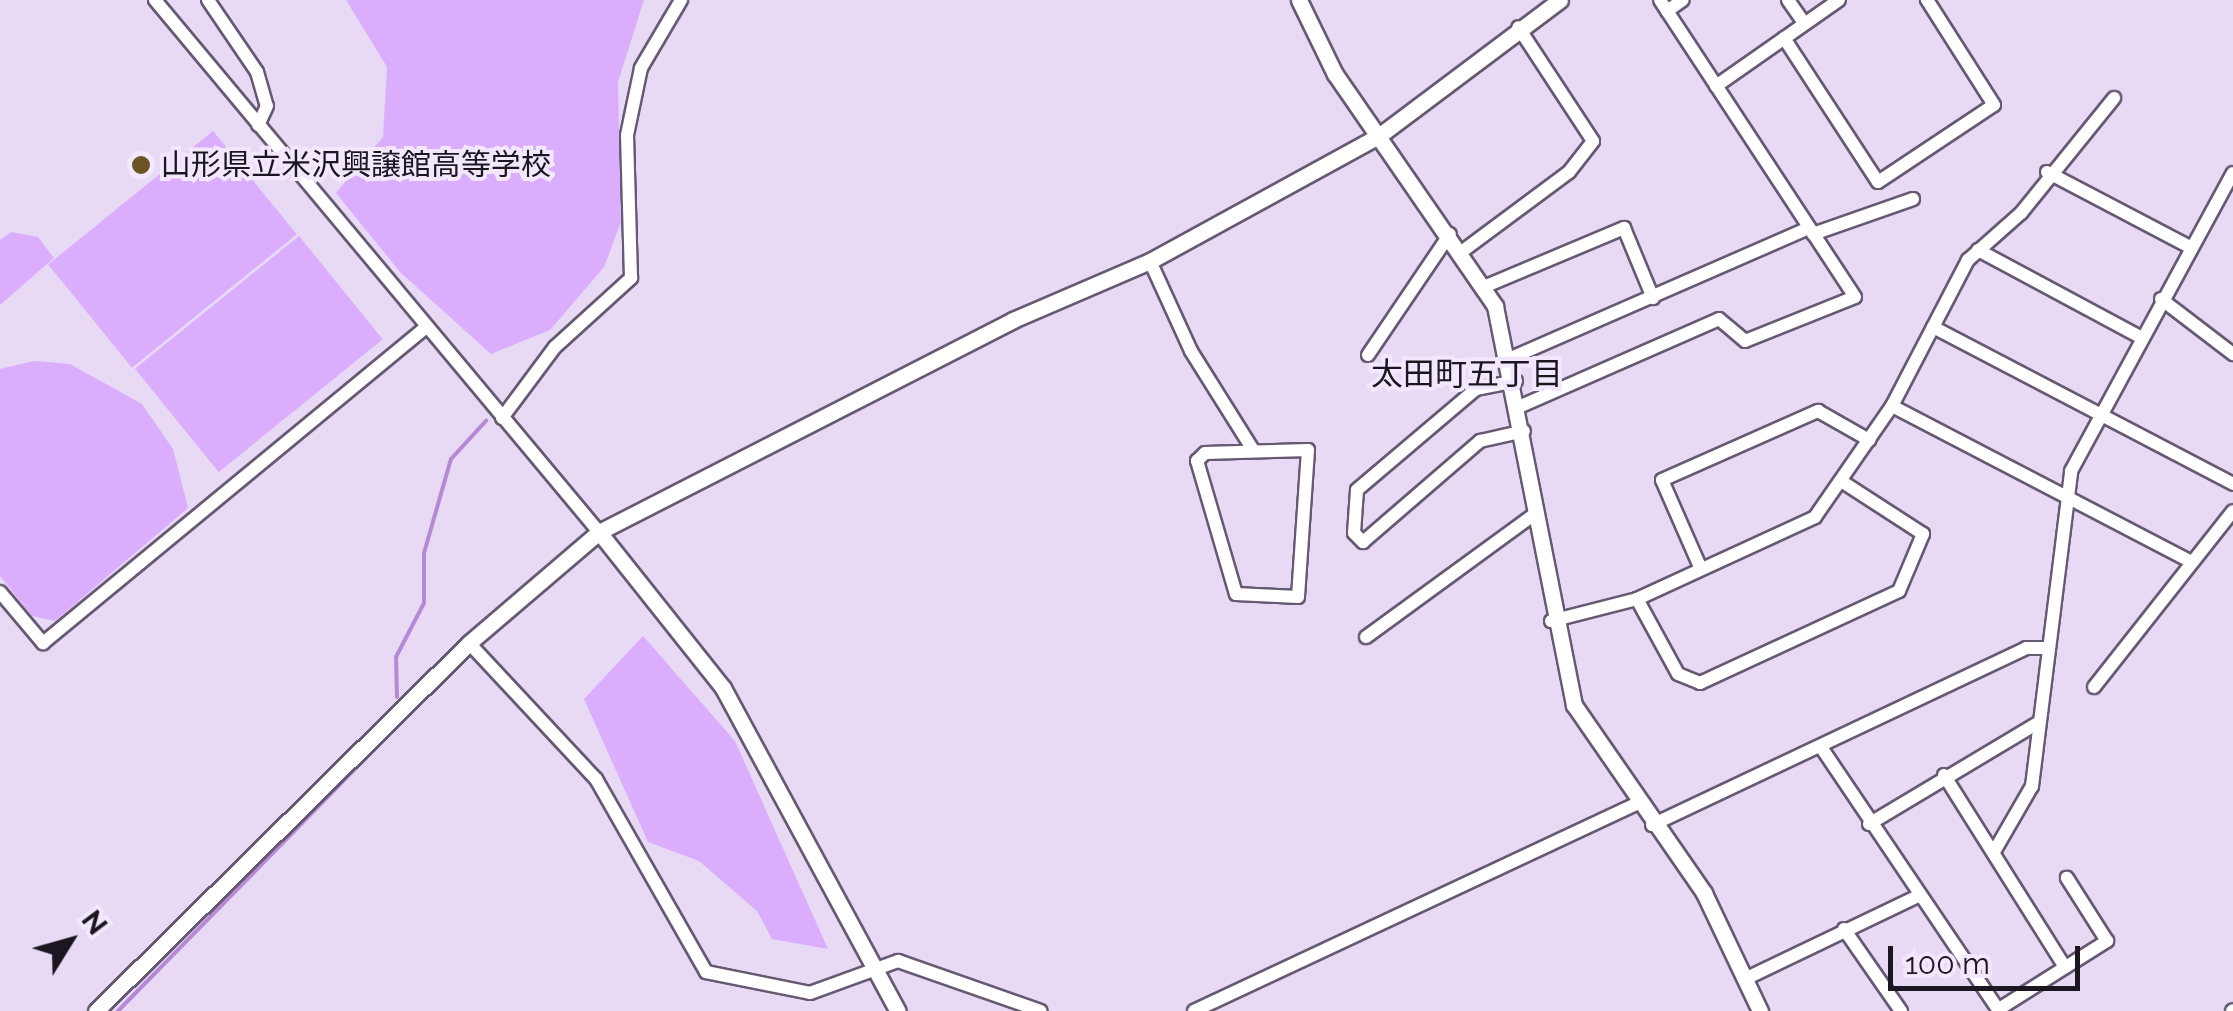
<!DOCTYPE html>
<meta charset="utf-8">
<style>
body{margin:0}
#map{position:relative;width:2233px;height:1011px;overflow:hidden;background:#e8d9f5;font-family:Raleway,"Noto Sans JP",sans-serif}
div>[style]{position:absolute}
.green>*{inset:0;background:#daaefc;transform-origin:0 0}
.stream>*{height:4px;margin:-2px;padding:0 2px;transform-origin:2px;border-radius:2px;background:#b589d6}
.roads{filter:drop-shadow(2px 0 #665972) drop-shadow(-2px 0 #665972) drop-shadow(0 2px #665972) drop-shadow(0 -2px #665972)}
.minor>*{height:12px;margin:-6px;padding:0 6px;transform-origin:6px;border-radius:6px;background:#fff}
.tertiary>*{height:15px;margin:-7.5px;padding:0 7.5px;transform-origin:7.5px;border-radius:7.5px;background:#fff}
.dots>*{width:28px;height:28px;translate:-50% -50%;box-sizing:border-box;border:5px solid #f3e7fe;border-radius:50%}
span{translate:-50% -50%;white-space:nowrap;text-align:center;line-height:1.15;-webkit-text-stroke:8px #f3e7fe;paint-order:stroke}
.poi-label{font-size:30px;color:#1b161f}
.left{translate:0 -50%;text-align:left}
.neighbourhood-label{font-size:32px;color:#1b161f}
.north{position:absolute;left:20px;top:891px;width:100px;height:100px;-webkit-text-stroke:8px #f3e7fe;paint-order:stroke;rotate:53deg;font-size:28px;font-weight:700;line-height:40px;text-align:center;color:#1b161f}
.north::after{content:'';display:block;margin:auto;width:35px;height:45px;background:#1b161f;clip-path:polygon(50% 0,100% 100%,50% 72%,0 100%)}
.scale{position:absolute;left:1888px;top:946px;width:192px;height:45px;box-sizing:border-box;border:5px solid #1b161f;border-top:0;padding-left:12px;font-size:30px;line-height:35px;white-space:nowrap;color:#1b161f;-webkit-text-stroke:8px #f3e7fe;paint-order:stroke}
</style>
<div id="map">
<div class="green">
<div style="clip-path:polygon(346px 0,644px 0,618px 82px,621px 222px,604px 267px,550px 330px,491px 354px,400px 272px,336px 193px,383px 137px,387px 67px)"></div>
<div style="left:213px;top:131px;width:133px;height:212px;rotate:51deg"></div>
<div style="clip-path:polygon(11px 232px,38px 237px,54px 258px,0 305px,0 240px)"></div>
<div style="left:299px;top:236px;width:133px;height:211px;rotate:51deg"></div>
<div style="clip-path:polygon(34px 361px,70px 364px,142px 404px,173px 449px,188px 508px,55px 621px,32px 616px,0 576px,0 369px)"></div>
<div style="clip-path:polygon(643px 636px,735px 741px,828px 949px,772px 939px,757px 911px,699px 861px,648px 842px,584px 699px)"></div>
</div>
<div class="stream">
<div style="left:624px;top:117px;width:40px;rotate:-77deg"></div>
<div style="left:621px;top:137px;width:50px;rotate:87.7deg"></div>
<div style="left:533px;top:366px;width:65px;rotate:-47.5deg"></div>
<div style="left:397px;top:697px;width:40px;rotate:-91.4deg"></div>
<div style="left:396px;top:657px;width:61px;rotate:-62.6deg"></div>
<div style="left:424px;top:603px;width:50px;rotate:-90deg"></div>
<div style="left:424px;top:553px;width:98px;rotate:-74deg"></div>
<div style="left:451px;top:459px;width:52px;rotate:-47.4deg"></div>
<div style="left:118px;top:1011px;width:407px;rotate:-45.6deg"></div>
</div>
<div class="roads">
<div class="minor">
<div style="left:155px;top:0;width:693px;rotate:50.15deg"></div>
<div style="left:208px;top:0;width:87px;rotate:55.8deg"></div>
<div style="left:257px;top:72px;width:35px;rotate:74deg"></div>
<div style="left:267px;top:106px;width:21px;rotate:115deg"></div>
<div style="left:1788px;top:0;width:28px;rotate:55deg"></div>
<div style="left:1667px;top:11px;width:19px;rotate:-35deg"></div>
<div style="left:1784px;top:38px;width:172px;rotate:56.9deg"></div>
<div style="left:1878px;top:182px;width:139px;rotate:-33.6deg"></div>
<div style="left:1994px;top:105px;width:125px;rotate:-122.5deg"></div>
<div style="left:1716px;top:86px;width:150px;rotate:-35deg"></div>
<div style="left:2047px;top:172px;width:159px;rotate:27.7deg"></div>
<div style="left:1813px;top:234px;width:106px;rotate:-19.3deg"></div>
<div style="left:1464px;top:250px;width:131px;rotate:-36.6deg"></div>
<div style="left:1569px;top:172px;width:39px;rotate:-52deg"></div>
<div style="left:1593px;top:141px;width:136px;rotate:-123.3deg"></div>
<div style="left:1978px;top:250px;width:184px;rotate:28.2deg"></div>
<div style="left:1150px;top:261px;width:99px;rotate:65.5deg"></div>
<div style="left:1191px;top:351px;width:117px;rotate:57.9deg"></div>
<div style="left:1486px;top:286px;width:150px;rotate:-22.8deg"></div>
<div style="left:1624px;top:228px;width:76px;rotate:67.5deg"></div>
<div style="left:2161px;top:299px;width:91px;rotate:37.4deg"></div>
<div style="left:1933px;top:327px;width:339px;rotate:27.6deg"></div>
<div style="left:1368px;top:355px;width:146px;rotate:-55.9deg"></div>
<div style="left:1511px;top:358px;width:325px;rotate:-23.6deg"></div>
<div style="left:1516px;top:381px;width:41px;rotate:168.7deg"></div>
<div style="left:1476px;top:389px;width:156px;rotate:139.7deg"></div>
<div style="left:1357px;top:490px;width:43px;rotate:94deg"></div>
<div style="left:1354px;top:533px;width:13px;rotate:45deg"></div>
<div style="left:1363px;top:542px;width:155px;rotate:-40.8deg"></div>
<div style="left:1480px;top:441px;width:45px;rotate:-12.8deg"></div>
<div style="left:1521px;top:406px;width:216px;rotate:-23.7deg"></div>
<div style="left:1719px;top:319px;width:34px;rotate:40deg"></div>
<div style="left:1745px;top:341px;width:118px;rotate:-21.8deg"></div>
<div style="left:1855px;top:297px;width:355px;rotate:-123.3deg"></div>
<div style="left:1892px;top:406px;width:334px;rotate:27.5deg"></div>
<div style="left:502px;top:418px;width:89px;rotate:-53.3deg"></div>
<div style="left:555px;top:347px;width:103px;rotate:-42.2deg"></div>
<div style="left:631px;top:278px;width:143px;rotate:-91.6deg"></div>
<div style="left:627px;top:135px;width:68px;rotate:-78.2deg"></div>
<div style="left:641px;top:68px;width:79px;rotate:-59.5deg"></div>
<div style="left:1308px;top:450px;width:147px;rotate:93.9deg"></div>
<div style="left:1298px;top:597px;width:62px;rotate:-177.2deg"></div>
<div style="left:1236px;top:594px;width:139px;rotate:-106.3deg"></div>
<div style="left:1197px;top:461px;width:11px;rotate:-45deg"></div>
<div style="left:1205px;top:453px;width:103px;rotate:-1.7deg"></div>
<div style="left:1701px;top:569px;width:97px;rotate:-113.7deg"></div>
<div style="left:1662px;top:480px;width:171px;rotate:-23.9deg"></div>
<div style="left:1818px;top:411px;width:59px;rotate:29.6deg"></div>
<div style="left:0;top:592px;width:67px;rotate:49.9deg"></div>
<div style="left:43px;top:643px;width:494px;rotate:-39.5deg"></div>
<div style="left:1637px;top:599px;width:85px;rotate:61.3deg"></div>
<div style="left:1678px;top:674px;width:24px;rotate:22deg"></div>
<div style="left:1700px;top:683px;width:219px;rotate:-24.8deg"></div>
<div style="left:1899px;top:591px;width:62px;rotate:-67.2deg"></div>
<div style="left:1923px;top:534px;width:98px;rotate:-147.1deg"></div>
<div style="left:1551px;top:621px;width:89px;rotate:-14.3deg"></div>
<div style="left:1637px;top:599px;width:196px;rotate:-24.7deg"></div>
<div style="left:1815px;top:517px;width:135px;rotate:-55.3deg"></div>
<div style="left:1892px;top:406px;width:165px;rotate:-62.5deg"></div>
<div style="left:1968px;top:260px;width:71px;rotate:-41.6deg"></div>
<div style="left:2021px;top:213px;width:148px;rotate:-51deg"></div>
<div style="left:1366px;top:637px;width:210px;rotate:-36.1deg"></div>
<div style="left:469px;top:643px;width:186px;rotate:47deg"></div>
<div style="left:596px;top:779px;width:222px;rotate:60.3deg"></div>
<div style="left:706px;top:972px;width:106px;rotate:11.4deg"></div>
<div style="left:810px;top:993px;width:94px;rotate:-20deg"></div>
<div style="left:898px;top:961px;width:151px;rotate:19.3deg"></div>
<div style="left:2094px;top:687px;width:224px;rotate:-51.7deg"></div>
<div style="left:1823px;top:750px;width:315px;rotate:56deg"></div>
<div style="left:1944px;top:775px;width:227px;rotate:57.8deg"></div>
<div style="left:1869px;top:824px;width:195px;rotate:-30.9deg"></div>
<div style="left:1652px;top:825px;width:414px;rotate:-25.3deg"></div>
<div style="left:2026px;top:648px;width:18px"></div>
<div style="left:1995px;top:850px;width:74px;rotate:-60deg"></div>
<div style="left:2032px;top:786px;width:317px;rotate:-82.9deg"></div>
<div style="left:2071px;top:471px;width:339px;rotate:-61.5deg"></div>
<div style="left:1844px;top:929px;width:100px;rotate:55.2deg"></div>
<div style="left:1747px;top:978px;width:190px;rotate:-25.6deg"></div>
<div style="left:1999px;top:1009px;width:128px;rotate:-32.2deg"></div>
<div style="left:2107px;top:941px;width:75px;rotate:-122.4deg"></div>
<div style="left:1194px;top:1011px;width:488px;rotate:-25.1deg"></div>
<div style="left:2232px;top:1011px;width:1px;rotate:-45deg"></div>
</div>
<div class="tertiary">
<div style="left:1299px;top:0;width:82px;rotate:64.1deg"></div>
<div style="left:1335px;top:74px;width:282px;rotate:55.4deg"></div>
<div style="left:1495px;top:306px;width:407px;rotate:78.8deg"></div>
<div style="left:1574px;top:705px;width:229px;rotate:55.3deg"></div>
<div style="left:1704px;top:893px;width:131px;rotate:64.6deg"></div>
<div style="left:599px;top:532px;width:199px;rotate:51.5deg"></div>
<div style="left:723px;top:688px;width:367px;rotate:61.6deg"></div>
<div style="left:96px;top:1011px;width:524px;rotate:-44.61deg"></div>
<div style="left:469px;top:643px;width:171px;rotate:-40.5deg"></div>
<div style="left:599px;top:532px;width:465px;rotate:-27.1deg"></div>
<div style="left:1013px;top:320px;width:149px;rotate:-23.3deg"></div>
<div style="left:1150px;top:261px;width:262px;rotate:-28.7deg"></div>
<div style="left:1380px;top:135px;width:225px;rotate:-36.9deg"></div>
</div>
</div>
<div class="dots">
<div style="left:141px;top:165px;background:#6b5424"></div>
</div>
<div class="poi-label">
<span class="left" style="left:161px;top:165px">山形県立米沢興譲館高等学校</span>
</div>
<div class="neighbourhood-label">
<span style="left:1467px;top:374px">太田町五丁目</span>
</div>
<div class="north">N</div>
<div class="scale">100 m</div>
</div>
